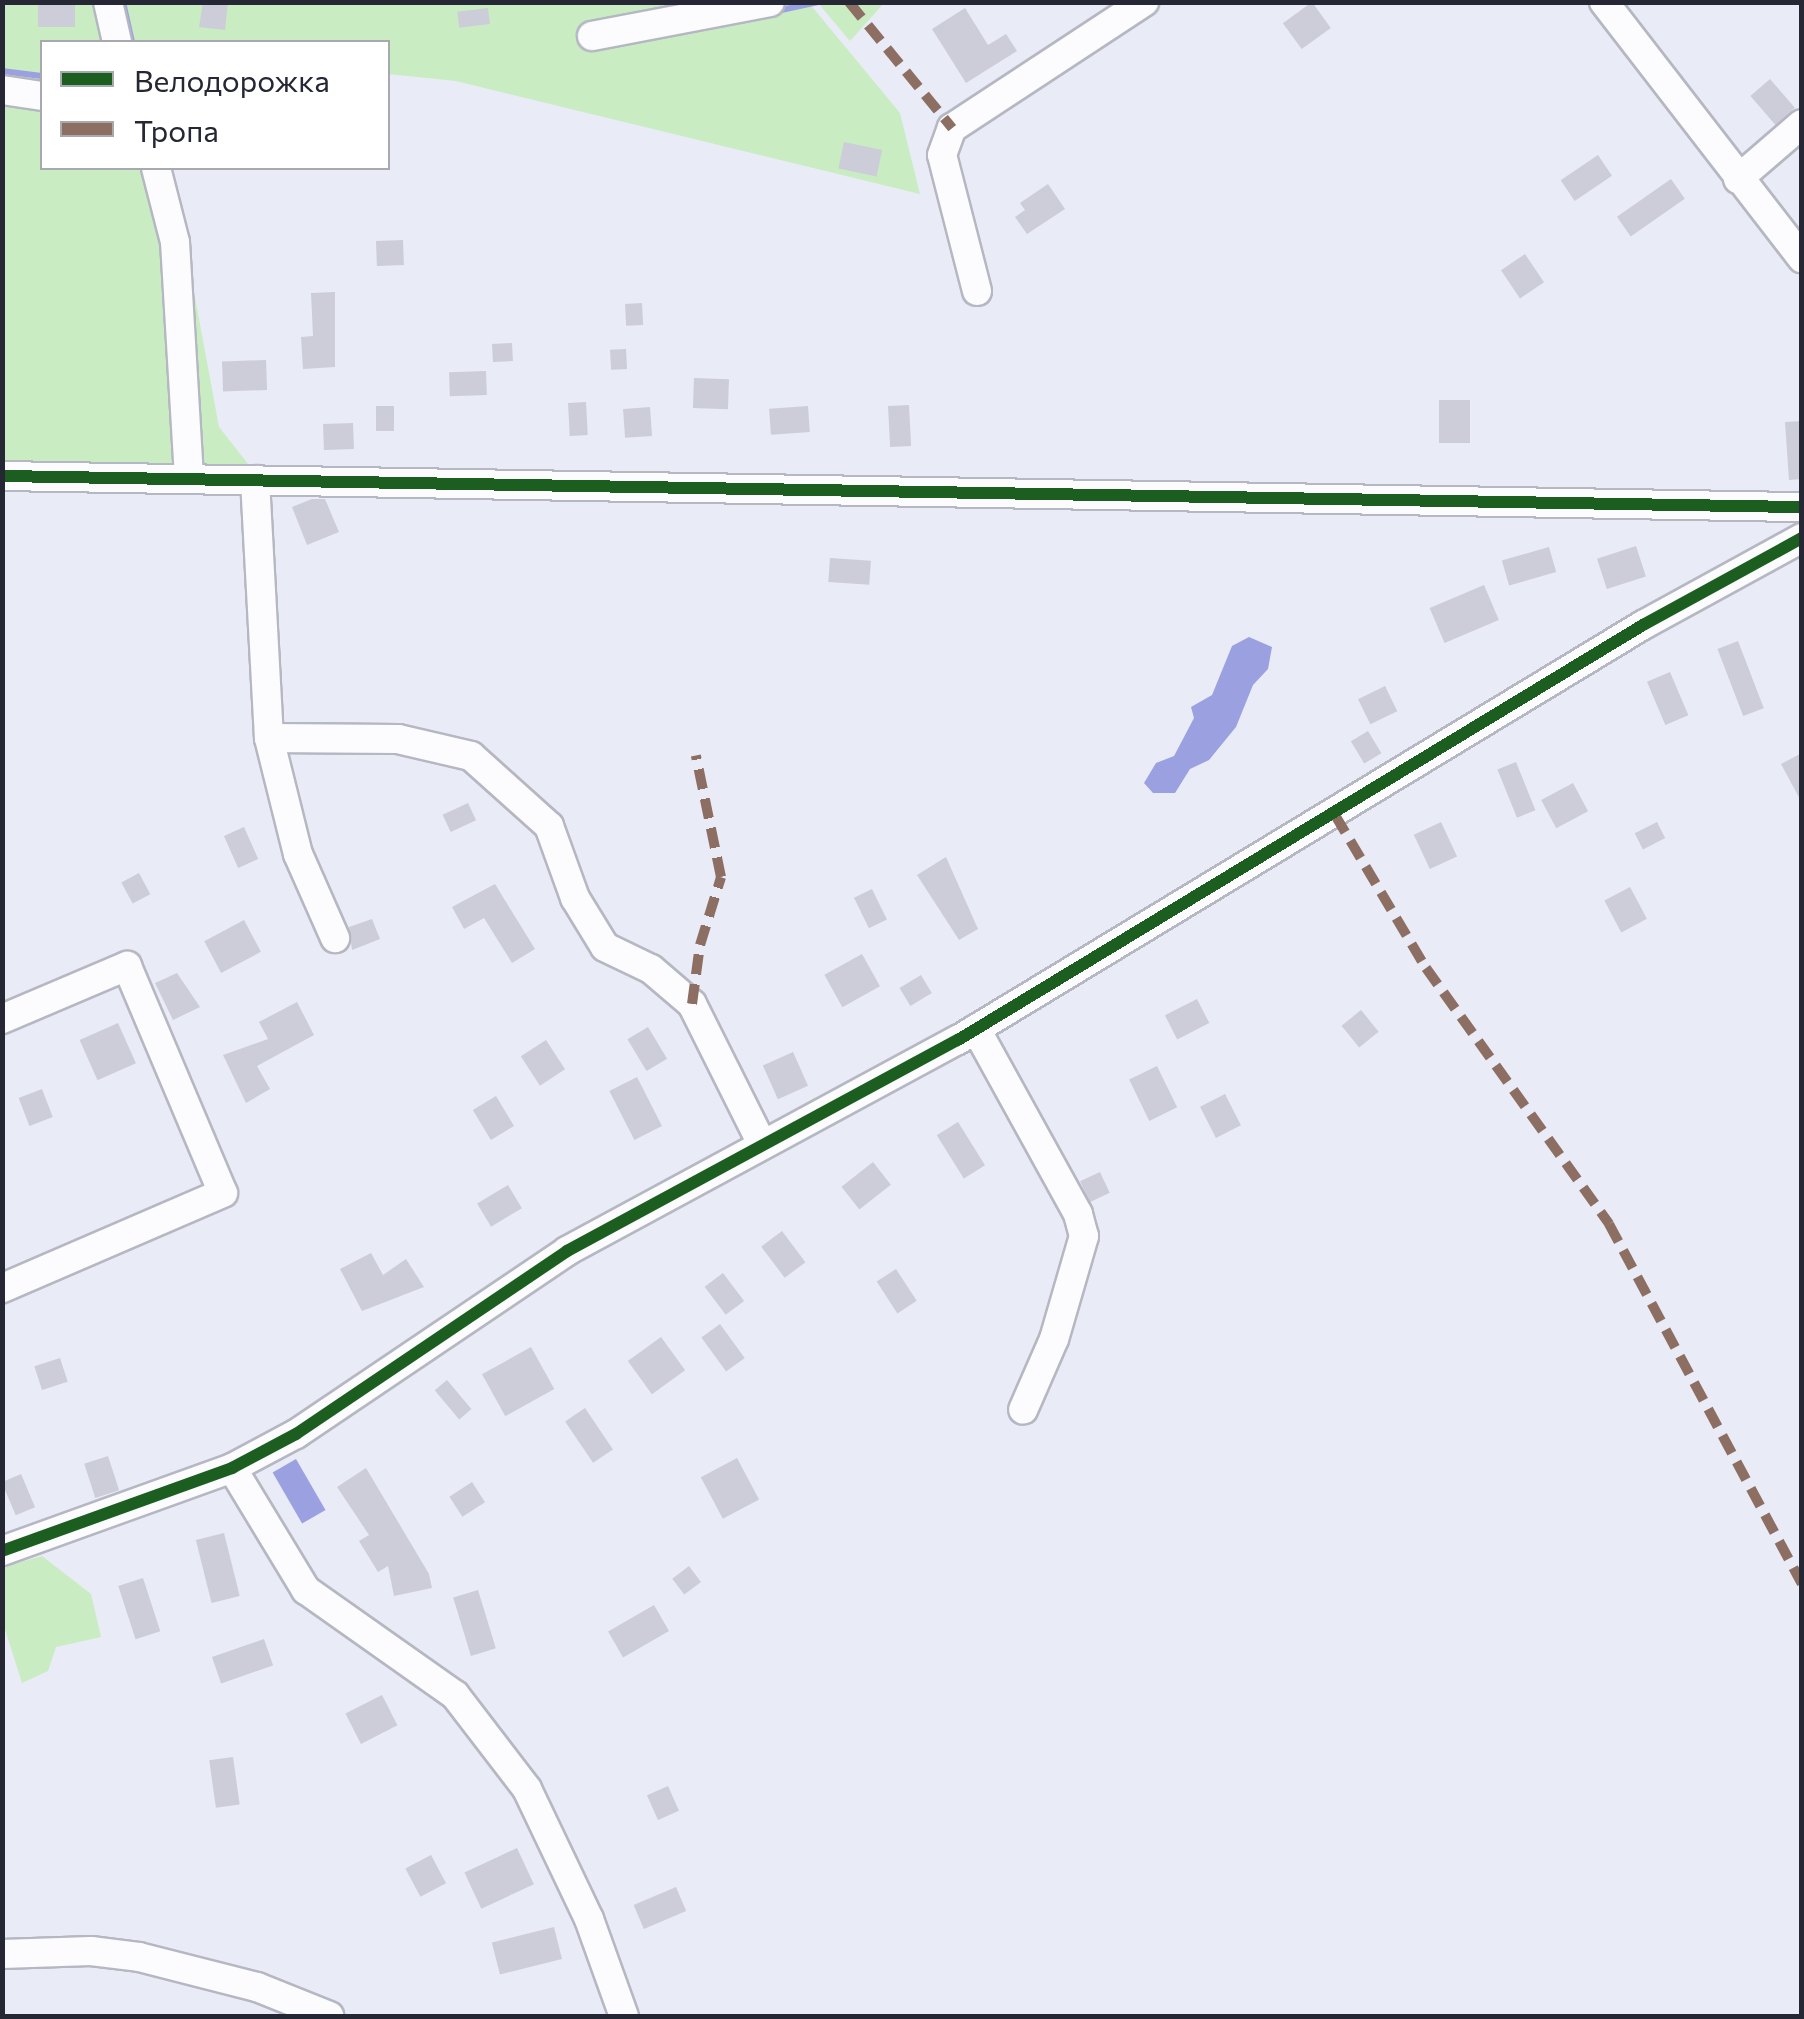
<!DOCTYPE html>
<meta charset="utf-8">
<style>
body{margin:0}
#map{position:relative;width:1804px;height:2019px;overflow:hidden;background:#e9ebf6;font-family:Commissioner,sans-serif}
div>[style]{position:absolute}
.green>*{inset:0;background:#caecc2}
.water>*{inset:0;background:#9ba1e0;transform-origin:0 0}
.stream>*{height:6px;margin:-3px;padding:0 3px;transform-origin:3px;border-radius:3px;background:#9ba1e0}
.building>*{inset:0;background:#cccdd9;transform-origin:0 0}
.roads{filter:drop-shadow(2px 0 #b5b7c2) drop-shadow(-2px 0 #b5b7c2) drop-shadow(0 2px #b5b7c2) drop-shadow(0 -2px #b5b7c2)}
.minor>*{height:28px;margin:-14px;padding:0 14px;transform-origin:14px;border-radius:14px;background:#fcfcfe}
.quiet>*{height:10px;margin-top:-5px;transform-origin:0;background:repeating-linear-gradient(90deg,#8d6e63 0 20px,transparent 0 30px)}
.cycleway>*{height:12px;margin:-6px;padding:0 6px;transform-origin:6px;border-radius:6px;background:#1b5e20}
span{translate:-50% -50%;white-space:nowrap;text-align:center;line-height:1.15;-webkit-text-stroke:10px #fff;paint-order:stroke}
.frame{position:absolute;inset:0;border:5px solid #252734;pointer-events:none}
.legend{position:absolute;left:40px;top:40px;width:350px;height:130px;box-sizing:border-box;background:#fff;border:2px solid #a8a9ae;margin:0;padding:12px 18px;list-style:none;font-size:30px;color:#252734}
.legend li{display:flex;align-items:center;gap:20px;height:50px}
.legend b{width:50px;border:2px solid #a8a9ae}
</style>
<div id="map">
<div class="green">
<div style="clip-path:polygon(2px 3px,809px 3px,900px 113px,920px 194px,456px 81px,388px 74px,388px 42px,42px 42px,42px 168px,171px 168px,219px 427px,271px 493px,3px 480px)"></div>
<div style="clip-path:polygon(818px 3px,884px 3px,850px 41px)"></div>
<div style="clip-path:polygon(42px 1556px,91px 1594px,101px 1637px,56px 1647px,48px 1671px,22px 1683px,3px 1623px,3px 1567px)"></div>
</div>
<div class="water">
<div style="clip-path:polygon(1249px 637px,1272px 647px,1268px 669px,1253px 685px,1236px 727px,1209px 760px,1190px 769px,1175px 793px,1153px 793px,1144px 783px,1156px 763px,1174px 756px,1194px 718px,1191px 707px,1212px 695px,1232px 646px)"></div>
<div style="left:296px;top:1459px;width:59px;height:27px;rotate:60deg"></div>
</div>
<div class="stream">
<div style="left:123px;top:2px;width:41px;rotate:77.3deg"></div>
<div style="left:772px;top:12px;width:47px;rotate:-12.3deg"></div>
<div style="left:2px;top:71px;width:40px;rotate:7.1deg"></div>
</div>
<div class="building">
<div style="left:38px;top:2px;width:37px;height:25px"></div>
<div style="clip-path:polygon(203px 2px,228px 2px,225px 30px,199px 27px)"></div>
<div style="left:1312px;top:2px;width:32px;height:36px;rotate:54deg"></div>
<div style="left:488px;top:8px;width:16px;height:31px;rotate:83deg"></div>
<div style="clip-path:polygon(965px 8px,988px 45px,1006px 34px,1017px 51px,966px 83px,932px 29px)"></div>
<div style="left:1770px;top:79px;width:38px;height:26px;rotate:49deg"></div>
<div style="left:844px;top:142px;width:39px;height:27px;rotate:12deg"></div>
<div style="left:1598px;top:155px;width:25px;height:45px;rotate:56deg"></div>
<div style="left:1671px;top:179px;width:24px;height:66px;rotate:55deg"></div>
<div style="clip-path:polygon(1048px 184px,1065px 209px,1027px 234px,1015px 217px,1025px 210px,1020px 203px)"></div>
<div style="left:403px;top:240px;width:25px;height:27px;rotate:88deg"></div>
<div style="left:1525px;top:254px;width:34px;height:29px;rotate:56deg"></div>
<div style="clip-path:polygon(335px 292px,335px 367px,303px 369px,301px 337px,313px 336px,311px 293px)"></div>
<div style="left:642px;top:303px;width:22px;height:17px;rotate:87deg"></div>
<div style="left:512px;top:343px;width:18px;height:20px;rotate:87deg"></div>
<div style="left:626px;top:349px;width:20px;height:16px;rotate:87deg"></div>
<div style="left:266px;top:360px;width:30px;height:44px;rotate:88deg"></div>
<div style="left:486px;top:371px;width:24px;height:37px;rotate:88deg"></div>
<div style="left:694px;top:378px;width:35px;height:30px;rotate:2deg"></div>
<div style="left:1439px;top:400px;width:31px;height:43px"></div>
<div style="left:586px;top:402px;width:33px;height:18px;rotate:87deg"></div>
<div style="left:909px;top:405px;width:41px;height:21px;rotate:87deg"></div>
<div style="left:376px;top:406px;width:18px;height:25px"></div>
<div style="left:808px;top:406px;width:26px;height:39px;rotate:86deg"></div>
<div style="left:650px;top:407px;width:29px;height:27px;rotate:86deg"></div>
<div style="clip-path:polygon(1802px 421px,1802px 479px,1789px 480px,1785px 422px)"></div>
<div style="left:353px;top:423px;width:26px;height:30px;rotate:88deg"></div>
<div style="clip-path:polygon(312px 499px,325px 499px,339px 532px,307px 545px,292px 507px)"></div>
<div style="left:1636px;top:546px;width:32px;height:41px;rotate:72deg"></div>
<div style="left:1549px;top:547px;width:26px;height:49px;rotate:74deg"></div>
<div style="left:830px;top:558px;width:41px;height:24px;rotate:4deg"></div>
<div style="left:1484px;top:585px;width:38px;height:59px;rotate:67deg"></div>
<div style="left:1738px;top:641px;width:72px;height:22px;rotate:69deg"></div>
<div style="left:1670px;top:672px;width:47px;height:25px;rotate:67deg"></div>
<div style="left:1385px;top:686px;width:28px;height:30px;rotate:64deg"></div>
<div style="left:1368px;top:731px;width:26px;height:20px;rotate:59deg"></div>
<div style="clip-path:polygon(1802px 753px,1802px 803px,1781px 764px)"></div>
<div style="left:1516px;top:762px;width:52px;height:20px;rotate:68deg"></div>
<div style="left:1573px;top:783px;width:32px;height:36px;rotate:62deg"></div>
<div style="left:468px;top:803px;width:19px;height:28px;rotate:65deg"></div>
<div style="left:1441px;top:822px;width:38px;height:30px;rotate:65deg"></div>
<div style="left:1657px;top:822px;width:18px;height:25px;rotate:63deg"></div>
<div style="left:244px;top:827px;width:35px;height:22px;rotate:66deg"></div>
<div style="clip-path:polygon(946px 857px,978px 929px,959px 940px,917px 875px)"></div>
<div style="left:139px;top:873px;width:24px;height:20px;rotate:62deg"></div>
<div style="clip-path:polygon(495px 884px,535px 949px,512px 963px,484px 918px,464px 929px,452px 907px)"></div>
<div style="left:1630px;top:887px;width:36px;height:29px;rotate:62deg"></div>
<div style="left:872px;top:889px;width:34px;height:20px;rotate:64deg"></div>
<div style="clip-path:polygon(372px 919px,380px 939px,352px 950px,349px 927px)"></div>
<div style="left:244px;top:920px;width:36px;height:45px;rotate:62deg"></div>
<div style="left:862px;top:954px;width:37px;height:43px;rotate:61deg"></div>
<div style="clip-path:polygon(177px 973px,200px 1007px,173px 1020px,155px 983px)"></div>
<div style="left:921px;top:975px;width:21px;height:25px;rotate:59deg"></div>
<div style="left:1197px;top:999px;width:27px;height:36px;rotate:63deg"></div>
<div style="clip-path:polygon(297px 1002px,314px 1035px,257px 1066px,270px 1089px,246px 1103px,223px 1055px,268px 1039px,259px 1022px)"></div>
<div style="left:1361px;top:1010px;width:28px;height:25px;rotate:51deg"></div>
<div style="left:118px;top:1023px;width:44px;height:42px;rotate:66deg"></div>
<div style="left:648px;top:1027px;width:37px;height:24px;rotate:59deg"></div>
<div style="left:546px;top:1040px;width:35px;height:30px;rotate:57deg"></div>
<div style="left:793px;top:1052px;width:37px;height:33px;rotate:66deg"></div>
<div style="left:1157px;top:1066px;width:46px;height:31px;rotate:64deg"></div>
<div style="left:637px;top:1077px;width:55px;height:31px;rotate:63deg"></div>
<div style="left:42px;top:1089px;width:30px;height:25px;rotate:69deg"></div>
<div style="left:1225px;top:1094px;width:35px;height:28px;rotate:63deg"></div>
<div style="left:496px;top:1096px;width:35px;height:27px;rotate:59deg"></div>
<div style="left:958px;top:1122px;width:51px;height:25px;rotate:58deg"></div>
<div style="left:873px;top:1162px;width:29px;height:40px;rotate:52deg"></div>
<div style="left:1100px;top:1172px;width:23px;height:22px;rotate:65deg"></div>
<div style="left:508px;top:1185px;width:27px;height:36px;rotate:59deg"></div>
<div style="left:782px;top:1231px;width:39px;height:26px;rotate:53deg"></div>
<div style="clip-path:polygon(371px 1253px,383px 1275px,406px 1259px,424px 1287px,362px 1311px,340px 1269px)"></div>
<div style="left:896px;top:1269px;width:38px;height:23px;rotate:57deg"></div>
<div style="left:723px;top:1273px;width:35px;height:23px;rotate:53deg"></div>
<div style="left:720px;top:1324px;width:42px;height:23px;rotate:54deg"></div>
<div style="left:661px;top:1337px;width:41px;height:41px;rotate:54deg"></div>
<div style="left:531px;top:1347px;width:48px;height:56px;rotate:61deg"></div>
<div style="left:60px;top:1358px;width:25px;height:27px;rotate:72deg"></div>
<div style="left:447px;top:1380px;width:38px;height:16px;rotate:50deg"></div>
<div style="left:585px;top:1408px;width:50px;height:24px;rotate:56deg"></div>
<div style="left:108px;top:1456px;width:36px;height:25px;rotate:72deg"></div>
<div style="left:737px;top:1458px;width:47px;height:41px;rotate:62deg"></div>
<div style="clip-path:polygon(366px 1468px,429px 1574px,432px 1588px,394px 1596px,388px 1566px,378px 1572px,359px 1541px,369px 1535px,337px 1487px)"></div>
<div style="left:21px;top:1474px;width:36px;height:21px;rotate:67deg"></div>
<div style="left:472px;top:1482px;width:24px;height:27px;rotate:57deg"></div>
<div style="left:224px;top:1533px;width:65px;height:29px;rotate:76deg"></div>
<div style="left:689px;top:1566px;width:20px;height:21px;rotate:53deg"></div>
<div style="left:143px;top:1578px;width:56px;height:26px;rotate:72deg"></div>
<div style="left:478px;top:1590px;width:61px;height:26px;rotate:73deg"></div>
<div style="left:654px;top:1605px;width:30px;height:53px;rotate:60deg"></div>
<div style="left:264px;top:1639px;width:28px;height:55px;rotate:71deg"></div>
<div style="left:382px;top:1695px;width:34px;height:41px;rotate:63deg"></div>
<div style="left:233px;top:1757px;width:48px;height:24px;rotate:82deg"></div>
<div style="left:668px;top:1786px;width:27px;height:23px;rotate:66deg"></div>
<div style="left:517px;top:1848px;width:40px;height:58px;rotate:65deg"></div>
<div style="left:431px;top:1855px;width:32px;height:29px;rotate:62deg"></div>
<div style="left:676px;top:1887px;width:26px;height:46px;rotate:67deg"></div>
<div style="left:554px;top:1927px;width:33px;height:64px;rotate:76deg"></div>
</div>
<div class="roads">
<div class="minor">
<div style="left:108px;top:2px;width:41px;rotate:77.3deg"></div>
<div style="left:1604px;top:2px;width:324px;rotate:52.3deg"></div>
<div style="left:592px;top:36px;width:181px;rotate:-10.8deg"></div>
<div style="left:2px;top:90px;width:40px;rotate:8.5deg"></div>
<div style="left:156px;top:168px;width:76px;rotate:75.6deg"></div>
<div style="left:175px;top:242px;width:237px;rotate:86.6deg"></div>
<div style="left:1738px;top:179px;width:84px;rotate:-40.7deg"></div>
<div style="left:977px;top:291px;width:140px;rotate:-104.4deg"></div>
<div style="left:942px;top:155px;width:29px;rotate:-70deg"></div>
<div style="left:952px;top:128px;width:230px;rotate:-33.3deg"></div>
<div style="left:2px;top:476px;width:1800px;rotate:0.99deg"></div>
<div style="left:255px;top:480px;width:258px;rotate:86.9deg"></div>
<div style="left:269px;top:738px;width:129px;rotate:0.4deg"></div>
<div style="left:398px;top:739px;width:75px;rotate:13.1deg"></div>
<div style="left:471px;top:756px;width:105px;rotate:41.9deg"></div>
<div style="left:549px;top:826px;width:77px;rotate:70.1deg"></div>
<div style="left:575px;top:898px;width:57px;rotate:58.5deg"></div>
<div style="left:605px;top:947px;width:51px;rotate:25.6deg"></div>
<div style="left:651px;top:969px;width:54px;rotate:40.5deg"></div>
<div style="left:692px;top:1004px;width:157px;rotate:63.4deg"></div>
<div style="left:269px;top:738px;width:120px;rotate:76deg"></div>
<div style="left:298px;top:854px;width:92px;rotate:66.2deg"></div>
<div style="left:2px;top:1019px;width:136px;rotate:-23deg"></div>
<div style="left:127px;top:966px;width:246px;rotate:67.1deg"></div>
<div style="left:223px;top:1193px;width:241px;rotate:156.7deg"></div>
<div style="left:976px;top:1029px;width:211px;rotate:61.1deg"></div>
<div style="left:1078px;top:1214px;width:23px;rotate:75deg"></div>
<div style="left:1084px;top:1236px;width:107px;rotate:106.2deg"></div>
<div style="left:1054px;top:1339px;width:77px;rotate:113.6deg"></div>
<div style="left:232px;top:1468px;width:143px;rotate:58.8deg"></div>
<div style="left:306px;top:1590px;width:182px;rotate:35.2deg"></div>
<div style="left:455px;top:1695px;width:118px;rotate:52.5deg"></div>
<div style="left:527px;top:1789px;width:144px;rotate:64.5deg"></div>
<div style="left:589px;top:1919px;width:103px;rotate:70.2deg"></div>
<div style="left:2px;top:1551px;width:245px;rotate:-19.8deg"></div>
<div style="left:232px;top:1468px;width:72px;rotate:-28deg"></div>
<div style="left:296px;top:1434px;width:327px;rotate:-34deg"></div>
<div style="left:567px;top:1251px;width:444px;rotate:-28.4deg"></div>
<div style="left:958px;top:1040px;width:801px;rotate:-31.21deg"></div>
<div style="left:1643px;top:625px;width:181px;rotate:-28.7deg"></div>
<div style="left:2px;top:1954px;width:89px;rotate:-1.9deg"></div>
<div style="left:91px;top:1951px;width:48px;rotate:7.1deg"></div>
<div style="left:139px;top:1957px;width:122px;rotate:14.3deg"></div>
<div style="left:257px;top:1987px;width:78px;rotate:21.9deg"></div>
</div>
</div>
<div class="quiet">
<div style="left:849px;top:2px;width:163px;rotate:50.7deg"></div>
<div style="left:1335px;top:815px;width:178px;rotate:59.3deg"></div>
<div style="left:1426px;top:968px;width:315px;rotate:54.4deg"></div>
<div style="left:1609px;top:1224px;width:408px;rotate:61.8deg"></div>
<div style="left:692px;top:1004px;width:60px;rotate:-82.3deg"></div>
<div style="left:700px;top:945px;width:71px;rotate:-72.8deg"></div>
<div style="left:721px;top:877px;width:124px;rotate:-101.7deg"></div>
</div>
<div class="cycleway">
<div style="left:2px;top:476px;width:1800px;rotate:0.99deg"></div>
<div style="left:2px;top:1551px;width:245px;rotate:-19.8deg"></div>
<div style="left:232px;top:1468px;width:72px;rotate:-28deg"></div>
<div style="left:296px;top:1434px;width:327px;rotate:-34deg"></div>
<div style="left:567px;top:1251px;width:444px;rotate:-28.4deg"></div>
<div style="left:958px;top:1040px;width:801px;rotate:-31.21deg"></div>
<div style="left:1643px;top:625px;width:181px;rotate:-28.7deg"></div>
</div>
<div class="frame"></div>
<ul class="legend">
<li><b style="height:12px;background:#1b5e20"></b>Велодорожка</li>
<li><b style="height:12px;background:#8d6e63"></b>Тропа</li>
</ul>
</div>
